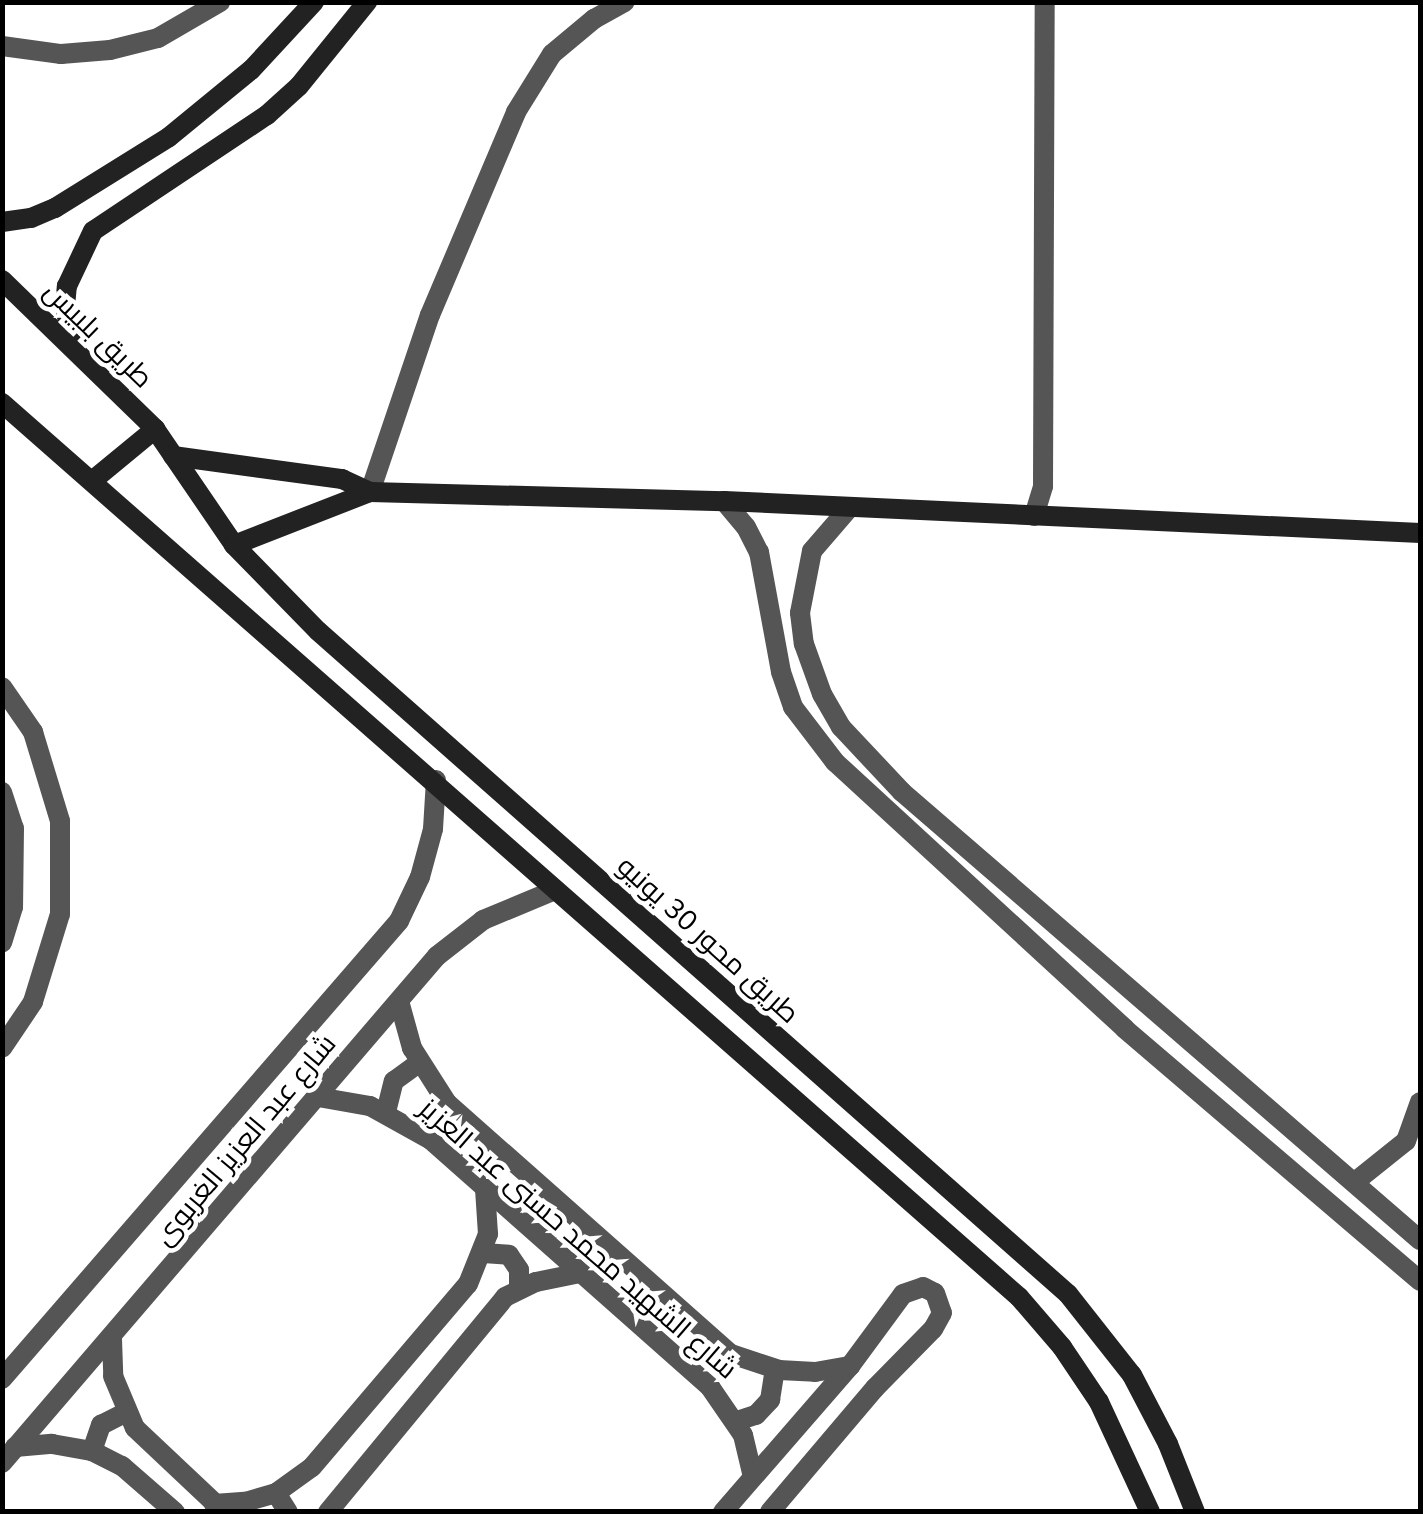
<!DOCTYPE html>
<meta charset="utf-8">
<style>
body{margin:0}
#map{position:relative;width:1423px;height:1514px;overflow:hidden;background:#fff;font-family:"Nunito Sans",Cairo,sans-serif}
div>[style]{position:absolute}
.street>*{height:20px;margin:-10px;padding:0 10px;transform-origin:10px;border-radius:10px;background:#555}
.secondary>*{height:20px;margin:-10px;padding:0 10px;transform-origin:10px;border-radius:10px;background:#222}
span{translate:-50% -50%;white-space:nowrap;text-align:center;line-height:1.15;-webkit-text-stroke:9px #fff;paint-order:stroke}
.street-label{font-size:28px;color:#000}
.frame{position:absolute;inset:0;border:5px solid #000;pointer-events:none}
</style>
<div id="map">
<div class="street">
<div style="left:2px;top:46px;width:60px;rotate:7.7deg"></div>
<div style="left:61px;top:54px;width:49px;rotate:-4.7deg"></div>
<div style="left:110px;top:50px;width:49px;rotate:-14deg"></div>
<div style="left:158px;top:38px;width:72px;rotate:-30.1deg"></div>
<div style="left:370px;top:492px;width:187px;rotate:-71.3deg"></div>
<div style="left:430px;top:315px;width:220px;rotate:-67deg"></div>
<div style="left:516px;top:112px;width:68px;rotate:-58.2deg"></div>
<div style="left:552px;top:54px;width:55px;rotate:-39.8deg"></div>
<div style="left:594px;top:19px;width:35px;rotate:-29deg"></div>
<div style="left:724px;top:501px;width:34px;rotate:50deg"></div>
<div style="left:746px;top:527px;width:28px;rotate:63deg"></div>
<div style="left:759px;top:552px;width:122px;rotate:79.6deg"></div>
<div style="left:781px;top:672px;width:37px;rotate:71deg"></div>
<div style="left:793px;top:707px;width:69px;rotate:52.6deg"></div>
<div style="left:835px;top:762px;width:394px;rotate:42.6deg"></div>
<div style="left:1125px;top:1029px;width:388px;rotate:40.5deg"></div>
<div style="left:850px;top:507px;width:58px;rotate:130.8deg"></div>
<div style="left:812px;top:551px;width:63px;rotate:101deg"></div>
<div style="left:800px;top:613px;width:31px;rotate:83deg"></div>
<div style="left:804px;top:644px;width:53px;rotate:70.2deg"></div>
<div style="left:822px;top:694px;width:38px;rotate:60deg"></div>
<div style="left:841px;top:727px;width:89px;rotate:46.8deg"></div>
<div style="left:902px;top:792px;width:685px;rotate:40.86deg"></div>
<div style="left:1034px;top:516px;width:31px;rotate:-73deg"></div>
<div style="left:1043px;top:486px;width:484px;rotate:-89.8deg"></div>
<div style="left:2px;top:687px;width:55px;rotate:55.4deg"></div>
<div style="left:33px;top:732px;width:93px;rotate:73.1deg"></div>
<div style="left:60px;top:821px;width:93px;rotate:90deg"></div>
<div style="left:60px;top:914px;width:92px;rotate:107.1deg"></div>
<div style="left:33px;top:1002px;width:55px;rotate:124deg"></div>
<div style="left:2px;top:792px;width:38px;rotate:72deg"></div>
<div style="left:14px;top:828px;width:79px;rotate:90.7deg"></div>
<div style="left:13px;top:907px;width:37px;rotate:107deg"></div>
<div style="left:399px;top:1001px;width:49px;rotate:74.5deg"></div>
<div style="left:412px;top:1048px;width:65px;rotate:57.5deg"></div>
<div style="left:447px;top:1103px;width:379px;rotate:41.5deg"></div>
<div style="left:731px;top:1354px;width:51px;rotate:18.4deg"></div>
<div style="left:779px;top:1370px;width:36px;rotate:3deg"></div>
<div style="left:815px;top:1372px;width:36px;rotate:-10deg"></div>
<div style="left:318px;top:1097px;width:53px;rotate:9.8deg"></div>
<div style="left:370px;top:1106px;width:70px;rotate:29.1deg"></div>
<div style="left:431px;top:1140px;width:373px;rotate:41.5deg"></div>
<div style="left:710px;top:1387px;width:58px;rotate:55.5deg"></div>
<div style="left:743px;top:1435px;width:43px;rotate:76.6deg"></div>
<div style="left:386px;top:1112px;width:32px;rotate:-76deg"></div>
<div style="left:394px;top:1081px;width:31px;rotate:-36deg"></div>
<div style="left:1356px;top:1181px;width:64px;rotate:-38.7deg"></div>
<div style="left:1406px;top:1141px;width:41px;rotate:-70.3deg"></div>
<div style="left:483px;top:1253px;width:26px;rotate:4deg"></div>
<div style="left:509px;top:1255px;width:18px;rotate:56deg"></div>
<div style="left:519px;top:1270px;width:17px;rotate:90deg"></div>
<div style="left:112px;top:1339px;width:37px;rotate:88deg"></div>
<div style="left:113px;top:1376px;width:56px;rotate:67.1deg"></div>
<div style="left:135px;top:1428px;width:120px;rotate:43.3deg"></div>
<div style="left:2px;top:1379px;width:606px;rotate:-49.08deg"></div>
<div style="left:399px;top:921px;width:49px;rotate:-64.5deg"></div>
<div style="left:420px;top:877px;width:50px;rotate:-74.8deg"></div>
<div style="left:433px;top:829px;width:49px;rotate:-86.5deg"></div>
<div style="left:737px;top:1421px;width:20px;rotate:-18deg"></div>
<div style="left:756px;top:1415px;width:21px;rotate:-47deg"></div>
<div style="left:770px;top:1400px;width:31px;rotate:-81deg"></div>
<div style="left:15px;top:1447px;width:37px;rotate:-5deg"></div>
<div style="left:52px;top:1444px;width:41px;rotate:9.9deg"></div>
<div style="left:92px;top:1451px;width:34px;rotate:27deg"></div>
<div style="left:122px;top:1466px;width:70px;rotate:41deg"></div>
<div style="left:92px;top:1451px;width:28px;rotate:-71deg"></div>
<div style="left:101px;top:1425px;width:28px;rotate:-27deg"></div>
<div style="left:2px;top:1463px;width:668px;rotate:-49.37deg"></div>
<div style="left:437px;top:956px;width:58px;rotate:-38deg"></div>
<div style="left:483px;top:920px;width:78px;rotate:-22.6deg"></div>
<div style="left:276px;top:1493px;width:22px;rotate:58deg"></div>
<div style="left:214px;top:1504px;width:31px;rotate:-4deg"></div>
<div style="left:245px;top:1502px;width:32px;rotate:-16deg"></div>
<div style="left:276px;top:1493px;width:44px;rotate:-35.8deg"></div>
<div style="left:312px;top:1467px;width:240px;rotate:-49.6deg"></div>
<div style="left:468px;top:1284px;width:54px;rotate:-68.2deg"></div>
<div style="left:488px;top:1234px;width:45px;rotate:-93.8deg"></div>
<div style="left:328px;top:1512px;width:278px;rotate:-50.5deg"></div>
<div style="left:505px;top:1297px;width:34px;rotate:-26deg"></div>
<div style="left:536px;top:1282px;width:45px;rotate:-11.6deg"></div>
<div style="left:723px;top:1512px;width:194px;rotate:-49deg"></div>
<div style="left:850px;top:1366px;width:89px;rotate:-53.6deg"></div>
<div style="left:903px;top:1294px;width:21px;rotate:-19deg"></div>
<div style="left:923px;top:1287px;width:13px;rotate:27deg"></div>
<div style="left:935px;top:1293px;width:21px;rotate:71deg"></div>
<div style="left:942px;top:1313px;width:18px;rotate:119deg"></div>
<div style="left:933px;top:1329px;width:83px;rotate:134.5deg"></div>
<div style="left:875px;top:1388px;width:162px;rotate:130.3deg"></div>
</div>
<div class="secondary">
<div style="left:2px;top:222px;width:29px;rotate:-8deg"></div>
<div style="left:31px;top:218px;width:26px;rotate:-23deg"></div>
<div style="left:55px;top:208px;width:134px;rotate:-31.9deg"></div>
<div style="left:169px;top:137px;width:106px;rotate:-39.3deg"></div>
<div style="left:251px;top:70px;width:93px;rotate:-47.2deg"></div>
<div style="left:2px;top:280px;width:214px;rotate:44.2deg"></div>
<div style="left:155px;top:429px;width:140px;rotate:55.7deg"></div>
<div style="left:234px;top:545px;width:120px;rotate:45.7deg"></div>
<div style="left:318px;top:631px;width:1001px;rotate:41.48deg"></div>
<div style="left:1068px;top:1294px;width:103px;rotate:51.7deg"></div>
<div style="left:1132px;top:1375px;width:78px;rotate:62.4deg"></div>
<div style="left:1168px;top:1444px;width:73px;rotate:68.3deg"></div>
<div style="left:72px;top:345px;width:39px;rotate:-100deg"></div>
<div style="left:65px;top:307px;width:21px;rotate:-85deg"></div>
<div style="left:67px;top:286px;width:61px;rotate:-64.7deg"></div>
<div style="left:93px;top:231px;width:209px;rotate:-33.7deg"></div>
<div style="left:267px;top:115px;width:43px;rotate:-42.2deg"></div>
<div style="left:299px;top:86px;width:108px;rotate:-51deg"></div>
<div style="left:2px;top:403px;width:1354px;rotate:41.32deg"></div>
<div style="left:1019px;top:1297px;width:66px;rotate:49.3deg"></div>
<div style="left:1062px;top:1347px;width:66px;rotate:56.1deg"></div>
<div style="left:1099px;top:1402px;width:121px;rotate:65.1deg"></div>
<div style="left:173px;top:456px;width:171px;rotate:7.8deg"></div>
<div style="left:342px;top:479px;width:31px;rotate:25deg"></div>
<div style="left:370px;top:492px;width:354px;rotate:1.5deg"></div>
<div style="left:724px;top:501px;width:697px;rotate:2.63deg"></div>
<div style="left:92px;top:481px;width:82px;rotate:-39.5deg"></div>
<div style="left:234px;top:545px;width:146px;rotate:-21.3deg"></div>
</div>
<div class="street-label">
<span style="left:98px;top:335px;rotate:44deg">طريق بلبيس</span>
<span style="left:708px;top:940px;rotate:42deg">طريق محور 30 يونيو</span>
<span style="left:245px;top:1140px;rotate:-50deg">شارع عبد العزيز الغربوى</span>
<span style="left:578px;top:1239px;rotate:41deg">شارع الشهيد محمد حسنى عبد العزيز</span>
</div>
<div class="frame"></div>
</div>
